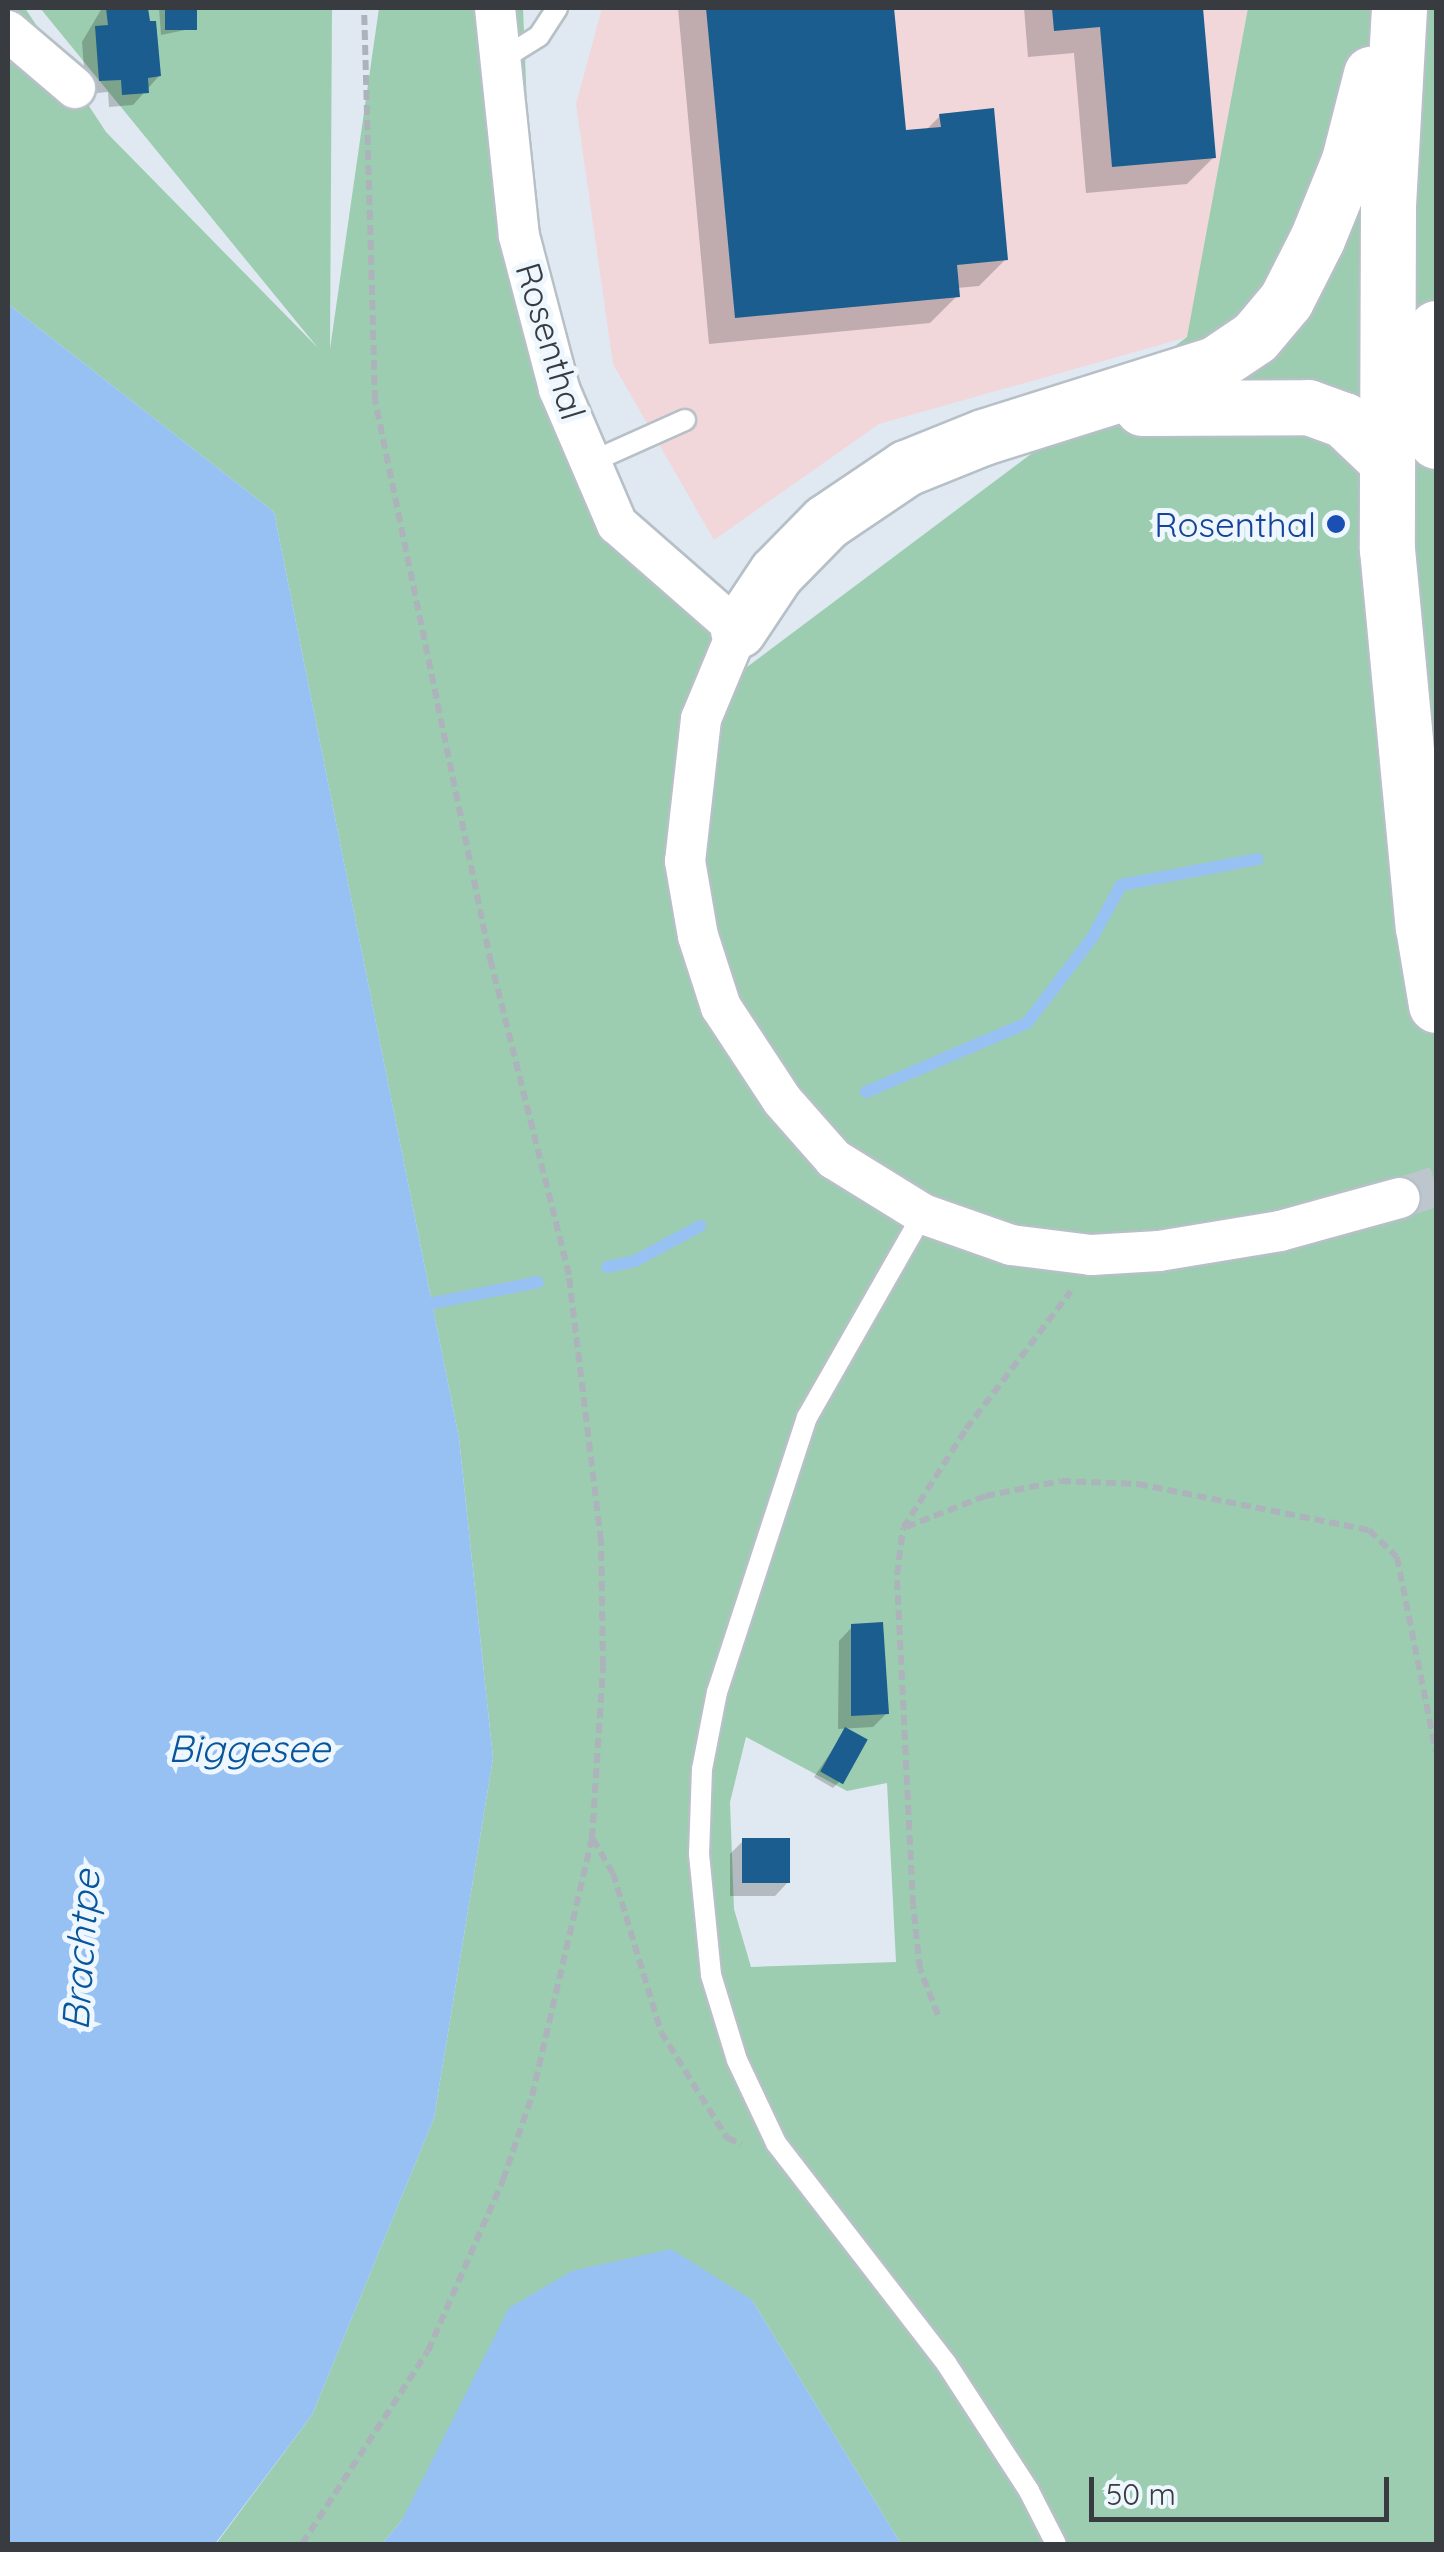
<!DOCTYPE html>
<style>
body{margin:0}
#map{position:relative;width:1444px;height:2552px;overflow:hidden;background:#e0e9f1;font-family:Quicksand,sans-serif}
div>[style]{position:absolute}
.commercial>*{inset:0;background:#f1d6da}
.green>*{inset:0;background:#9ccdb1}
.water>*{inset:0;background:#97c1f2}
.shadow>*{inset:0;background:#0003}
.stream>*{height:12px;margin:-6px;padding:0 6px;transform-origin:6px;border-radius:6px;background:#97c1f2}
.building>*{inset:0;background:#1b5d8f;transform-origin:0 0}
.minor-tunnel>*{height:40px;margin-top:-20px;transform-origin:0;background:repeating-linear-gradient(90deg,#bec6cd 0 40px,transparent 0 60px)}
.path>*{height:6px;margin-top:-3px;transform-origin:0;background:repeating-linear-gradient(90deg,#acb3ba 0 10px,transparent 0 15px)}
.roads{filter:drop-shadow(2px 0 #b7c0c7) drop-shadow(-2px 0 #b7c0c7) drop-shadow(0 2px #b7c0c7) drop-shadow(0 -2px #b7c0c7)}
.service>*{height:20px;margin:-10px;padding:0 10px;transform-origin:10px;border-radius:10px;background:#fff}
.minor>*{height:40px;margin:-20px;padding:0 20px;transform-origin:20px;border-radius:20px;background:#fff}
.primary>*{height:55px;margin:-27.5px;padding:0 27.5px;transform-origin:27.5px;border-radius:27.5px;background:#fff}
.dots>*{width:28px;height:28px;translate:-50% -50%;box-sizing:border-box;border:5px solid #eef6fe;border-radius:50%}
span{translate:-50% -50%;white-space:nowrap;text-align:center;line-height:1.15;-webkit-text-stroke:10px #eef6fe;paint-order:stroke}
.street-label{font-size:35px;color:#383b3f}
.transit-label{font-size:35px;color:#164399}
.right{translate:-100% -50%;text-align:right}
.water-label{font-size:38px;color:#07559c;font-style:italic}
.frame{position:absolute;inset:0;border:10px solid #383b3f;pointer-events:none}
.scale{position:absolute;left:1089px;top:2477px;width:300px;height:45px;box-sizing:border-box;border:5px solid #383b3f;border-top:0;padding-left:12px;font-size:30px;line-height:35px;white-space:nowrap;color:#383b3f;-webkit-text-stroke:8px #eef6fe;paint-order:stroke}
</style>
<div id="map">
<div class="commercial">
<div style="clip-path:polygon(602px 8px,1248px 8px,1188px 337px,879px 424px,714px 540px,613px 364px,576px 104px)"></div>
</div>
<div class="green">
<div style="clip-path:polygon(evenodd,8px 8px,25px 8px,106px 132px,318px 348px,40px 8px,332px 8px,330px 349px,379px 8px,523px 8px,534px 280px,660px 587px,747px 667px,1187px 337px,1248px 8px,1436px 8px,1436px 2544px,901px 2544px,752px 2300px,402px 2520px,382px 2544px,216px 2544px,312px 2415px,434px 2118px,493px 1758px,459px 1438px,274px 512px,8px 304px,8px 8px,746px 1737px,847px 1791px,887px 1783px,896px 1962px,751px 1967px,734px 1909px,730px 1802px,746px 1737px)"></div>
</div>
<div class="water">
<div style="clip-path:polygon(8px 304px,274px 512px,459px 1438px,493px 1758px,434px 2118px,312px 2415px,215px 2544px,8px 2544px)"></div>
<div style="clip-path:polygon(671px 2249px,752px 2300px,901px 2544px,382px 2544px,402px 2520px,509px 2308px,572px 2271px)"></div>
</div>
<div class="shadow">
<div style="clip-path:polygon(102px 8px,147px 8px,159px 76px,133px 105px,109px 107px,108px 92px,86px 94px,82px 42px)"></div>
<div style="clip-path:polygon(159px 8px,194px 8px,195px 28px,161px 35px)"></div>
<div style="clip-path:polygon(678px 8px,892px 8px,903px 133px,926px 130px,940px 116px,1006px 259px,979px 286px,957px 288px,957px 296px,930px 323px,709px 344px)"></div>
<div style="clip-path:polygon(1024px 8px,1201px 8px,1214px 157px,1187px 184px,1086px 193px,1074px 53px,1028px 57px)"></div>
<div style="clip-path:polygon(852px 1627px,886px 1714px,873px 1727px,838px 1729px,839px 1641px)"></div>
<div style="clip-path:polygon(846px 1730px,839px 1782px,833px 1788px,814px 1777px)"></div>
<div style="clip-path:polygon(743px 1841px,788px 1882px,775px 1896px,730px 1896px,730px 1854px)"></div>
</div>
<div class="stream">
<div style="left:866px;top:1092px;width:175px;rotate:-23.2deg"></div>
<div style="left:1027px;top:1023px;width:107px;rotate:-52.6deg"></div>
<div style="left:1092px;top:938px;width:60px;rotate:-61.3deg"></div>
<div style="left:1121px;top:885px;width:139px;rotate:-10.7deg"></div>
<div style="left:607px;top:1267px;width:29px;rotate:-12deg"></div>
<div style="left:635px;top:1261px;width:74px;rotate:-28.3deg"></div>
<div style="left:418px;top:1306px;width:122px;rotate:-11.3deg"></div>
</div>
<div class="building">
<div style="clip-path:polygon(106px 8px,148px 8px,150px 21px,156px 21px,161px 76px,148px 78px,149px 93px,122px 95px,121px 80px,99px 81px,95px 26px,108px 25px)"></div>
<div style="left:165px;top:8px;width:32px;height:22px"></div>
<div style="clip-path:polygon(706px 8px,894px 8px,906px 130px,941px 127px,939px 114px,994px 108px,1008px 260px,957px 265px,960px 297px,735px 318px)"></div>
<div style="clip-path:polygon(1052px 8px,1203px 8px,1216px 158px,1112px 167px,1100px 27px,1054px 31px)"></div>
<div style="clip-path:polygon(883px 1622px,889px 1714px,851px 1716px,851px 1624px)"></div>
<div style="left:845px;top:1727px;width:26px;height:51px;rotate:29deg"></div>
<div style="left:742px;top:1838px;width:48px;height:45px"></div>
</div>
<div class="minor-tunnel">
<div style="left:1400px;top:1198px;width:38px;rotate:-18deg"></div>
</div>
<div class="path">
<div style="left:906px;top:1527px;width:85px;rotate:-21.4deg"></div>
<div style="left:985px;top:1496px;width:77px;rotate:-11.2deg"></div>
<div style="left:1061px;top:1481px;width:77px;rotate:2.2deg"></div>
<div style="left:1138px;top:1484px;width:236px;rotate:11.3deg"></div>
<div style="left:1369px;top:1530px;width:39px;rotate:44deg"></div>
<div style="left:1397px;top:1557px;width:199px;rotate:78.7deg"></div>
<div style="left:593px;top:1839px;width:39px;rotate:60deg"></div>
<div style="left:613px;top:1873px;width:166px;rotate:73.2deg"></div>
<div style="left:661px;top:2032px;width:125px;rotate:58.1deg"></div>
<div style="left:727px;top:2138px;width:16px;rotate:22deg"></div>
<div style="left:938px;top:2015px;width:49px;rotate:-111.4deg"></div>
<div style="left:920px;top:1969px;width:64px;rotate:-96.2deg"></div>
<div style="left:913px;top:1905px;width:330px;rotate:-92.8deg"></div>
<div style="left:897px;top:1575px;width:47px;rotate:-82.7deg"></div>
<div style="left:903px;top:1528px;width:117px;rotate:-57.5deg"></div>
<div style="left:966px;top:1429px;width:173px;rotate:-52.7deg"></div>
<div style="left:302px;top:2544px;width:230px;rotate:-56.9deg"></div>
<div style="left:428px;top:2351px;width:187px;rotate:-66.3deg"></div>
<div style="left:503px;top:2180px;width:89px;rotate:-71deg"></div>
<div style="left:532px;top:2096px;width:265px;rotate:-76.9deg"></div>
<div style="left:592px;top:1838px;width:172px;rotate:-86.3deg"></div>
<div style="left:603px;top:1666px;width:125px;rotate:-90.9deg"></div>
<div style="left:601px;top:1541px;width:268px;rotate:-96.9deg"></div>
<div style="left:569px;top:1275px;width:322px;rotate:-104deg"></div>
<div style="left:491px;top:963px;width:575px;rotate:-101.64deg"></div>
<div style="left:375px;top:400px;width:392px;rotate:-91.6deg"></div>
</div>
<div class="roads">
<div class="service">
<div style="left:496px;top:51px;width:19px"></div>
<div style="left:515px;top:51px;width:28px;rotate:-32deg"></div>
<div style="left:539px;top:36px;width:33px;rotate:-57deg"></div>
<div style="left:591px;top:462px;width:103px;rotate:-24.1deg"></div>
<div style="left:923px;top:1214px;width:234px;rotate:119.7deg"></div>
<div style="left:807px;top:1417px;width:289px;rotate:108.1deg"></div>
<div style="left:717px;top:1692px;width:78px;rotate:101deg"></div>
<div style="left:702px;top:1769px;width:85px;rotate:92deg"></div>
<div style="left:699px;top:1854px;width:122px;rotate:84.3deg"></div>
<div style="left:711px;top:1975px;width:89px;rotate:73deg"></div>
<div style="left:737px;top:2060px;width:92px;rotate:64.8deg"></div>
<div style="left:776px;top:2143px;width:278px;rotate:52.3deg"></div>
<div style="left:946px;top:2363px;width:153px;rotate:57deg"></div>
<div style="left:1029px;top:2491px;width:59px;rotate:63deg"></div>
</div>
<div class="minor">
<div style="left:495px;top:8px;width:229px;rotate:84deg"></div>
<div style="left:519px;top:236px;width:158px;rotate:75.3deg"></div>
<div style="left:559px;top:389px;width:147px;rotate:66.8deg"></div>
<div style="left:617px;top:524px;width:161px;rotate:41.2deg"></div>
<div style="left:738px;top:630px;width:96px;rotate:112.6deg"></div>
<div style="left:701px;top:719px;width:143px;rotate:96.4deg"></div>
<div style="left:685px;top:861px;width:76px;rotate:80.2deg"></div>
<div style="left:698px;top:936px;width:75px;rotate:72.1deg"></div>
<div style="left:721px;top:1007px;width:111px;rotate:56.7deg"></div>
<div style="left:782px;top:1100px;width:79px;rotate:48.6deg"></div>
<div style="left:834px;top:1159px;width:105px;rotate:31.7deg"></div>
<div style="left:923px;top:1214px;width:93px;rotate:19.4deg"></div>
<div style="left:1011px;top:1245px;width:81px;rotate:7.1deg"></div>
<div style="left:1091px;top:1255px;width:68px;rotate:-3.4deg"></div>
<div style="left:1159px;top:1251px;width:123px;rotate:-9.4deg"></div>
<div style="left:1280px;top:1231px;width:124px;rotate:-15.4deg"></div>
<div style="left:8px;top:31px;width:88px;rotate:40.4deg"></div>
</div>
<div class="primary">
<div style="left:1399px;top:8px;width:196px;rotate:93.2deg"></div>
<div style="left:1388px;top:204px;width:345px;rotate:90.2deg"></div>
<div style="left:1387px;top:549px;width:380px;rotate:84.6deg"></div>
<div style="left:1423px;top:927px;width:79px;rotate:80.5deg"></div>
<div style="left:1436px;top:328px;width:113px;rotate:90deg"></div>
<div style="left:1142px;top:408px;width:166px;rotate:-0.3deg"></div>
<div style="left:1308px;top:407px;width:38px;rotate:20deg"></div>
<div style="left:1344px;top:420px;width:57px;rotate:43.6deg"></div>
<div style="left:738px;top:630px;width:69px;rotate:-56.3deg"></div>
<div style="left:776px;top:573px;width:71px;rotate:-45.6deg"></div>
<div style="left:826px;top:522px;width:97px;rotate:-34deg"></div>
<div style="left:906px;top:468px;width:83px;rotate:-21.9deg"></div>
<div style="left:983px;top:437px;width:243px;rotate:-17.5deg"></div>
<div style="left:1215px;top:364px;width:48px;rotate:-34deg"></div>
<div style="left:1255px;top:337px;width:48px;rotate:-50deg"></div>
<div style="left:1286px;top:300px;width:68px;rotate:-63.1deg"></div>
<div style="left:1317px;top:239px;width:85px;rotate:-67.9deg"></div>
<div style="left:1349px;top:160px;width:89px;rotate:-75.7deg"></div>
</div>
</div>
<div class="dots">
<div style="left:1336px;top:524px;background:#1a4fb4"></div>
</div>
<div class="street-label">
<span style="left:551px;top:341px;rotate:73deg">Rosenthal</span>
</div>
<div class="transit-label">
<span class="right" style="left:1316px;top:524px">Rosenthal</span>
</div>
<div class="water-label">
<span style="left:249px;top:1749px">Biggesee</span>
<span style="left:81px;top:1950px;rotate:-86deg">Brachtpe</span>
</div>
<div class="frame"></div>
<div class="scale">50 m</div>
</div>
